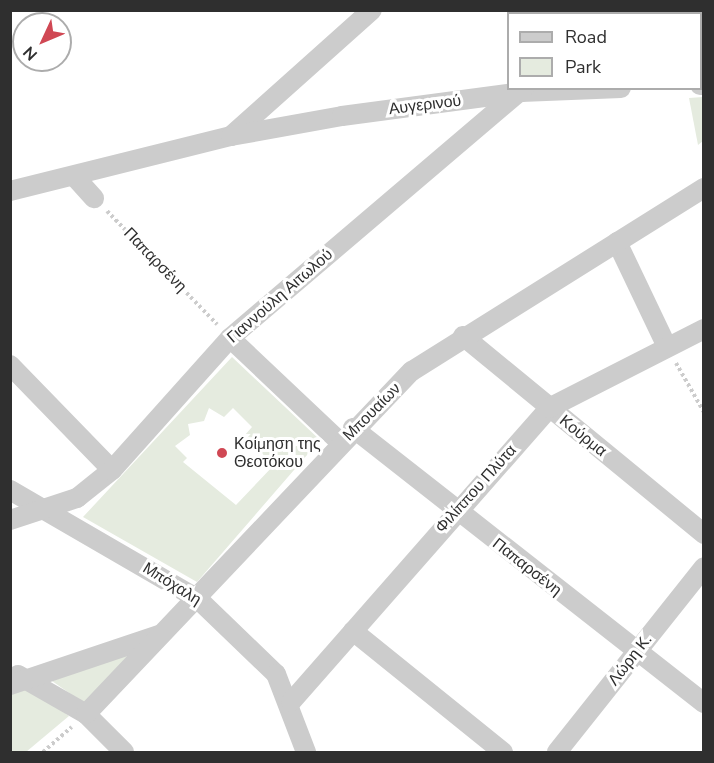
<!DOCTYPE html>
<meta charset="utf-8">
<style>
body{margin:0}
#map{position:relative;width:714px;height:763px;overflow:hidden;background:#fff;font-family:"Nunito Sans",sans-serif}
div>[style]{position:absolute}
.green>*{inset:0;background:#e5ebdf}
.path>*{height:4px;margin-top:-2px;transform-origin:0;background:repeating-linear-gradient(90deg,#ccc 0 3px,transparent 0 6px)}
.street>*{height:20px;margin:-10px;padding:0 10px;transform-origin:10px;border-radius:10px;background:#ccc}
.dots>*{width:16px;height:16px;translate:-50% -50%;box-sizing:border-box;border:3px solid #fff;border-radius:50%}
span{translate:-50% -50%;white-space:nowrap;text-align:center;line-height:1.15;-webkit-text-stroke:6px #fff;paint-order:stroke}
.street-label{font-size:16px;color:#2f2f2f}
.poi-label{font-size:16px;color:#2f2f2f}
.left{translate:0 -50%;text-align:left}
.frame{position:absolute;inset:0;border:12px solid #2f2f2f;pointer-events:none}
.legend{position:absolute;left:507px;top:12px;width:195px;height:78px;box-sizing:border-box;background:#fff;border:2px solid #acacac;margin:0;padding:8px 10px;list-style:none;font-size:18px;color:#2f2f2f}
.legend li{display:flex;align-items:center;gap:12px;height:30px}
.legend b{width:30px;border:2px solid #acacac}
.north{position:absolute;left:12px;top:12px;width:60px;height:60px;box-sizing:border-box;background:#fff;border:2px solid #acacac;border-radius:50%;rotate:226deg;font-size:16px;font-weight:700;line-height:24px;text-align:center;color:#2f2f2f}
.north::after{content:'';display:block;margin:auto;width:21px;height:27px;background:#d04854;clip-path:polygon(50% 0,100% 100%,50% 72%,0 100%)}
</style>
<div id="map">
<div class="green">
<div style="clip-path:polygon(610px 11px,703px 11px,703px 68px,700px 14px)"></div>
<div style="clip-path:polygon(703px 97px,703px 141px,698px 145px,689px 98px)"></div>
<div style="clip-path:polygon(evenodd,232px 357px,320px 440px,197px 582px,83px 517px,232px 357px,209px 408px,224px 417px,233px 408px,252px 427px,244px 436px,274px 465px,236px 505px,183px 462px,187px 458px,175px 446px,190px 435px,188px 424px,204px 421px,209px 408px)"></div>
<div style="clip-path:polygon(133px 652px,85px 704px,52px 681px)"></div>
<div style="clip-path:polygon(27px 686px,69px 716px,26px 752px,11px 752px,11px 692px)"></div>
</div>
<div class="path">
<div style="left:698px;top:14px;width:4px;rotate:-76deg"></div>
<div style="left:107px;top:211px;width:158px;rotate:45.8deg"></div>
<div style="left:676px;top:363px;width:56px;rotate:60.3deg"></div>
<div style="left:43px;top:752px;width:38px;rotate:-41deg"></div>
</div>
<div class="street">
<div style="left:592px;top:14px;width:5px;rotate:-53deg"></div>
<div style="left:700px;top:85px;width:4px"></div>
<div style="left:231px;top:136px;width:189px;rotate:-41.8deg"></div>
<div style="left:74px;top:176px;width:30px;rotate:48deg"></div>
<div style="left:10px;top:191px;width:228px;rotate:-14deg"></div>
<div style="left:231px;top:136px;width:113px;rotate:-10.2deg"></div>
<div style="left:342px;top:116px;width:181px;rotate:-7.6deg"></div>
<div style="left:521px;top:92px;width:100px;rotate:-2.3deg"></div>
<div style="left:617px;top:242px;width:116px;rotate:64.5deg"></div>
<div style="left:463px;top:336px;width:312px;rotate:39.4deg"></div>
<div style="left:230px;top:338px;width:153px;rotate:43.4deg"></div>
<div style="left:10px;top:365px;width:146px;rotate:45.8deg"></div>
<div style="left:353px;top:428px;width:446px;rotate:38.1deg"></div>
<div style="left:10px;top:490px;width:217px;rotate:30.1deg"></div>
<div style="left:198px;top:599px;width:108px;rotate:43.9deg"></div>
<div style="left:276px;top:674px;width:84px;rotate:69deg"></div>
<div style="left:10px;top:520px;width:71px;rotate:-18.2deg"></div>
<div style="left:77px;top:498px;width:45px;rotate:-38.7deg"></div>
<div style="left:112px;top:470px;width:177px;rotate:-48.2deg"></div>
<div style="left:230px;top:338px;width:386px;rotate:-40.4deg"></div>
<div style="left:353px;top:631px;width:193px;rotate:38.9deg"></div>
<div style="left:18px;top:675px;width:78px;rotate:29.8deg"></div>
<div style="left:86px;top:714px;width:54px;rotate:45deg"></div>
<div style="left:10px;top:685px;width:157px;rotate:-18.6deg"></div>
<div style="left:291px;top:702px;width:391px;rotate:-48.7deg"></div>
<div style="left:549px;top:408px;width:174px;rotate:-27deg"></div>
<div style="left:86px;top:714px;width:473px;rotate:-46.5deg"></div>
<div style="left:412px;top:371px;width:345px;rotate:-32.1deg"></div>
<div style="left:557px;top:752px;width:236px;rotate:-51.5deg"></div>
</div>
<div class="dots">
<div style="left:222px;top:453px;background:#d04854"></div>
</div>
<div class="street-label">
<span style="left:425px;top:105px;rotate:-7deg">Αυγερινού</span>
<span style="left:155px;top:260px;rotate:46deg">Παπαρσένη</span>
<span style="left:280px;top:296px;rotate:-41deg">Γιαννούλη Αιτωλού</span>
<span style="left:372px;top:412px;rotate:-45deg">Μπουαίων</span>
<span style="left:583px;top:436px;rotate:39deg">Κούρμα</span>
<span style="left:476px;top:489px;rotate:-48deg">Φιλίππου Πλύτα</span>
<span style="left:527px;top:567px;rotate:38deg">Παπαρσένη</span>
<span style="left:172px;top:584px;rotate:32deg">Μπόχαλη</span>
<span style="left:630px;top:660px;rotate:-52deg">Λώρη Κ.</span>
</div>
<div class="poi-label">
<span class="left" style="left:234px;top:453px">Κοίμηση της<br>Θεοτόκου</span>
</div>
<div class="frame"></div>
<ul class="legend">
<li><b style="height:8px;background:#ccc"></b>Road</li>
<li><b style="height:16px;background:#e5ebdf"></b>Park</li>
</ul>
<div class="north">N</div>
</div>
